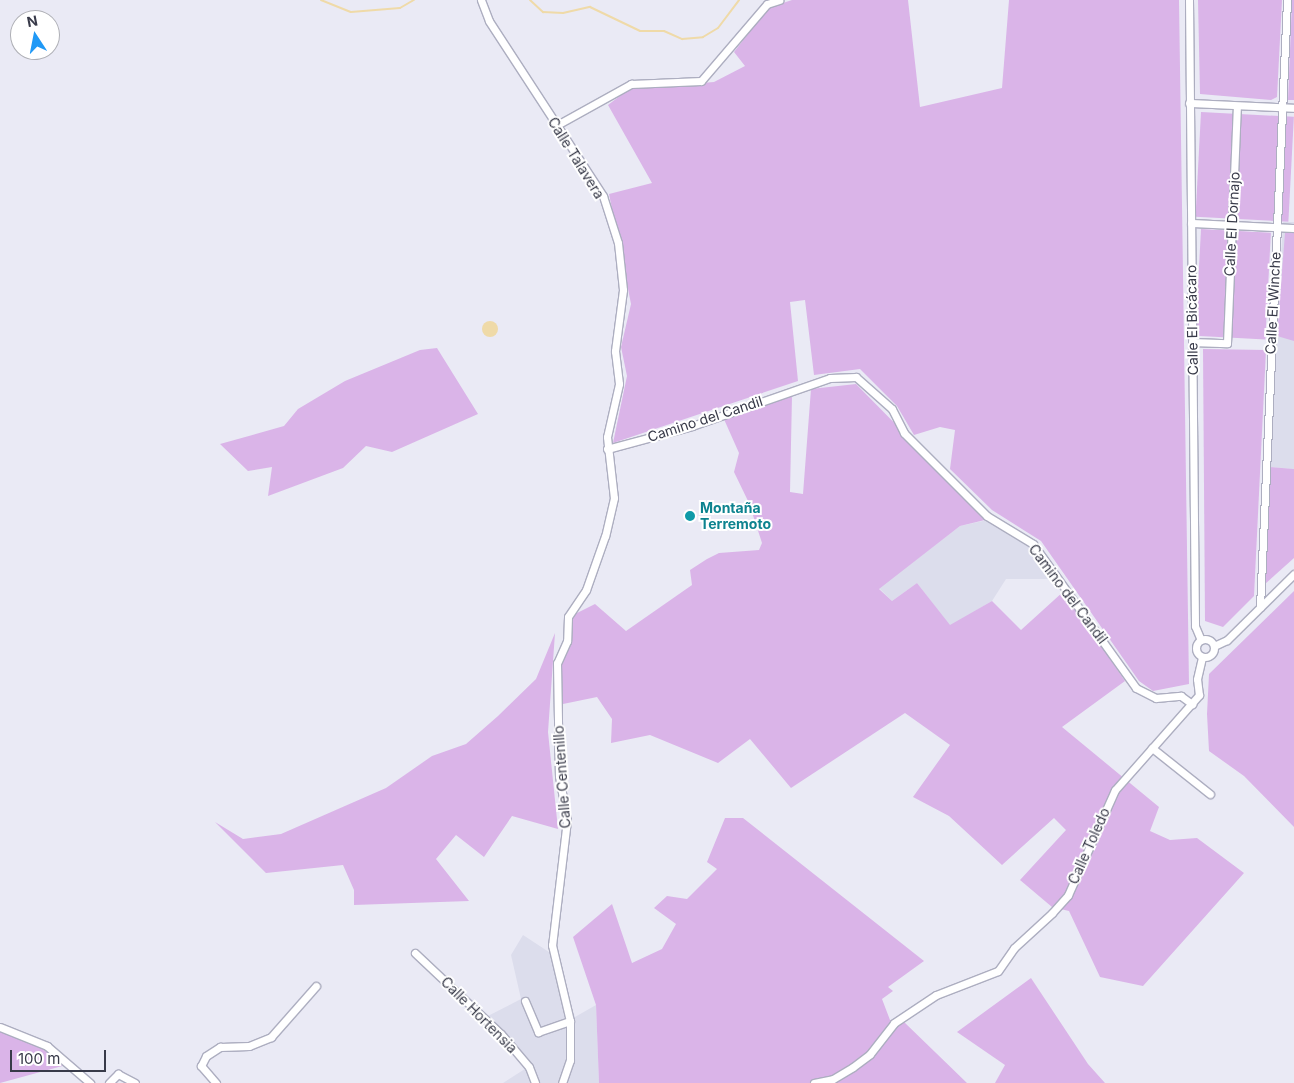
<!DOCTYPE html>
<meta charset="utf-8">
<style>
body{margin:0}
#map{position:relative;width:1294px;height:1083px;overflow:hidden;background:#eaeaf5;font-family:Inter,sans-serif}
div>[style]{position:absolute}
.residential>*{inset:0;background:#dcddec}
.green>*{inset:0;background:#dab4e8;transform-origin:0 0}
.water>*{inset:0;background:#efdaa8}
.round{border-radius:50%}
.stream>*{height:2px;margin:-1px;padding:0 1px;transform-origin:1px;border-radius:1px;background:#efdaa8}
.roads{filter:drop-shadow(1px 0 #adaec0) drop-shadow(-1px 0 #adaec0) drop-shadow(0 1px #adaec0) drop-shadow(0 -1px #adaec0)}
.street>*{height:7px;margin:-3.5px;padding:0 3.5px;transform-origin:3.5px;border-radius:3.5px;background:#fff}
.street>.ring{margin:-3.5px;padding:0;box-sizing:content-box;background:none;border:7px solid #fff;border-radius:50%}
.dots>*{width:14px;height:14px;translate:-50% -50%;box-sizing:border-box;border:2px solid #fff;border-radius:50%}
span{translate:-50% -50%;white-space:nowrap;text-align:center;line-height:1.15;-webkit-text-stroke:4px #fff;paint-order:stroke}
.street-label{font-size:14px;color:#383a49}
.culture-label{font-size:14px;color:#0d838f;font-weight:700}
.left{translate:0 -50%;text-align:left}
.north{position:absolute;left:10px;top:10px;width:50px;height:50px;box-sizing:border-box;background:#fff;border:1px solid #afb0b6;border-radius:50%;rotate:349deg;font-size:14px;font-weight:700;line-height:20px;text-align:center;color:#383a49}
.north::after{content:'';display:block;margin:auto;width:18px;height:22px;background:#2099f6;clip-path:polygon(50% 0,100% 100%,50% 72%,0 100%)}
.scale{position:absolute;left:10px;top:1050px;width:96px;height:22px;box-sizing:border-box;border:2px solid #383a49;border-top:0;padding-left:6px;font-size:15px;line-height:18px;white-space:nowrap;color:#383a49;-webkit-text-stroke:4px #fff;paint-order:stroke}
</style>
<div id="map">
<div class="residential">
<div style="clip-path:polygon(1283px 222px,1294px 222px,1294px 469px,1270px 467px)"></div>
<div style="clip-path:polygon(992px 519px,1033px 544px,1059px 579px,1006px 579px,992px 601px,950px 626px,917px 583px,892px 601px,879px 588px,960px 526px)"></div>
<div style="clip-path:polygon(523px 935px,552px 954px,575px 1017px,596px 1005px,599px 1083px,503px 1083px,528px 1067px,482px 1019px,521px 999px,511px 955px)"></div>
</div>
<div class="green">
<div style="clip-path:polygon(792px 0,908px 0,920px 107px,1002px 88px,1009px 0,1179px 0,1189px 684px,1153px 691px,1139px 681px,1041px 541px,992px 510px,950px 469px,955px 430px,940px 427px,914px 435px,897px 406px,860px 369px,814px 375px,805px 300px,790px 302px,798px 381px,613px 443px,627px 376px,621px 347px,631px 304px,609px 194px,652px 183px,608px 105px,629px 89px,714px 82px,745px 66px,734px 52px,768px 8px)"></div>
<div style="clip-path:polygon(1198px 0,1282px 0,1277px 97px,1271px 100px,1200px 94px)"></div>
<div style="clip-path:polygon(1292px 0,1294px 0,1294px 100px,1288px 100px)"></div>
<div style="left:1201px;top:112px;width:93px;height:105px;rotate:3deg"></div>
<div style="left:1201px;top:229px;width:70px;height:107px;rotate:3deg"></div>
<div style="clip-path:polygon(1285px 233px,1294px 233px,1294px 341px,1277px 336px)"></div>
<div style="clip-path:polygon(437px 348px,478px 414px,392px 452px,366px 446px,343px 468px,268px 496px,272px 467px,248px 471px,220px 444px,284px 426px,298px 409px,345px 381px,420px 350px)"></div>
<div style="clip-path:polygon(1203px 349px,1266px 350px,1254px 596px,1223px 627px,1205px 621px)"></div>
<div style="clip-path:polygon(856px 384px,989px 519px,960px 526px,879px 589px,892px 601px,917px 583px,950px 625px,992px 601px,1021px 630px,1064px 591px,1125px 681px,1062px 727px,1159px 807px,1150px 831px,1170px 840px,1197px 838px,1244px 873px,1143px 986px,1100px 977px,1069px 911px,1052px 907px,1020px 880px,1066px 830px,1054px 818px,1002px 865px,949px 816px,913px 797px,950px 745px,905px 713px,791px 788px,750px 739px,718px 763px,650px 735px,611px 743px,612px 719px,597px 697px,563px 704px,559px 668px,570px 643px,573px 615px,595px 604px,626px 631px,692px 585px,690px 570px,707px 559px,719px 553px,759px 550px,762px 543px,749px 503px,734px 472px,739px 453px,723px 417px,792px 396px,790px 492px,803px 494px,811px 389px)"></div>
<div style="clip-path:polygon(1270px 467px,1294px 469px,1294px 558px,1265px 584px)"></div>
<div style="clip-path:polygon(1294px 591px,1294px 827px,1244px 776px,1209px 751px,1207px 714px,1209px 674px)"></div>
<div style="clip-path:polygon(555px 633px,548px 732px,558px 829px,512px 816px,484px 857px,456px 835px,436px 859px,469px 901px,354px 905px,354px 890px,343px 865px,266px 873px,215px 822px,243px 839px,281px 834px,386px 788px,432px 756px,466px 744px,498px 716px,536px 679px)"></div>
<div style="clip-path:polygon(725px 818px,743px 818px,924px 961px,888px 987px,893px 991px,882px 999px,890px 1020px,904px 1022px,967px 1083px,599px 1083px,596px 1005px,573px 937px,612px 904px,632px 963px,662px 949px,676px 924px,654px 908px,667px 896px,687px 899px,717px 869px,707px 862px)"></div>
<div style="clip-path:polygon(1031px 978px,1088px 1064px,1105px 1083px,995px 1083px,1005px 1065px,957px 1032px)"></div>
<div style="clip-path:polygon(0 1032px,36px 1044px,66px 1065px,0 1083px)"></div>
</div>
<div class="water">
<div class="round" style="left:482px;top:321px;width:16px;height:16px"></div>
</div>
<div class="stream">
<div style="left:321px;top:0;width:32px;rotate:22deg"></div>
<div style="left:351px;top:12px;width:49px;rotate:-4.7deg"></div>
<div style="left:400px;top:8px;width:16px;rotate:-30deg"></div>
<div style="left:530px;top:0;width:18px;rotate:43deg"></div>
<div style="left:543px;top:12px;width:20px;rotate:3deg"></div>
<div style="left:563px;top:13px;width:28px;rotate:-13deg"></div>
<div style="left:590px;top:7px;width:55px;rotate:25.6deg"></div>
<div style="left:640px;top:31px;width:24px"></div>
<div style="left:664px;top:31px;width:20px;rotate:24deg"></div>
<div style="left:682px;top:39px;width:21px;rotate:-5deg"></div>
<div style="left:703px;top:37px;width:17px;rotate:-31deg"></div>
<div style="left:718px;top:28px;width:35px;rotate:-53deg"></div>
</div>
<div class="roads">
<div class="street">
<div style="left:481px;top:0;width:22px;rotate:69deg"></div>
<div style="left:489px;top:21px;width:209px;rotate:56.9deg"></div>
<div style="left:603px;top:196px;width:49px;rotate:72.3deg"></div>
<div style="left:618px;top:243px;width:47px;rotate:83.9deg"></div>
<div style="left:623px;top:290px;width:62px;rotate:97.5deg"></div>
<div style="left:615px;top:351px;width:33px;rotate:83deg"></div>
<div style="left:619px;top:384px;width:54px;rotate:102.8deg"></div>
<div style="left:607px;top:437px;width:61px;rotate:83.5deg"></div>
<div style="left:614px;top:498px;width:39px;rotate:103deg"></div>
<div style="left:605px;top:536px;width:57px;rotate:109.4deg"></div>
<div style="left:586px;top:590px;width:32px;rotate:124deg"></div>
<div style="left:568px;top:617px;width:24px;rotate:92deg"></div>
<div style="left:567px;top:641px;width:24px;rotate:114deg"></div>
<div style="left:557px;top:663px;width:113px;rotate:89deg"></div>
<div style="left:559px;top:776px;width:45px;rotate:79.7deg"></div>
<div style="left:567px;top:820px;width:126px;rotate:96.8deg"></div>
<div style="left:552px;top:945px;width:78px;rotate:76.7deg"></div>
<div style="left:570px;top:1021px;width:39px;rotate:90deg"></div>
<div style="left:570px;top:1060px;width:24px;rotate:109deg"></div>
<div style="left:1189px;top:0;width:626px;rotate:89.45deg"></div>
<div style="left:1195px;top:626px;width:15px;rotate:67deg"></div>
<div style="left:1189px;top:103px;width:105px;rotate:2.7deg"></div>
<div style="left:557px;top:125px;width:85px;rotate:-29deg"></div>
<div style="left:631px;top:84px;width:70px;rotate:-2.5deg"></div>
<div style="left:701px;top:81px;width:101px;rotate:-49.4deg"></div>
<div style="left:767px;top:4px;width:13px;rotate:-18deg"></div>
<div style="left:1191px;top:223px;width:103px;rotate:2.8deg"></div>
<div style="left:1192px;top:342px;width:35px;rotate:2deg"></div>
<div style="left:1227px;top:343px;width:237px;rotate:-87.6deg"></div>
<div style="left:607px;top:449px;width:88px;rotate:-15.1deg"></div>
<div style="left:692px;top:426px;width:146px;rotate:-19.2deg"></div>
<div style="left:830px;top:378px;width:26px;rotate:-2deg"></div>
<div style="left:856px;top:377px;width:48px;rotate:41.6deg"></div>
<div style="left:892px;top:409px;width:27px;rotate:63deg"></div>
<div style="left:904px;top:433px;width:117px;rotate:45deg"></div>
<div style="left:987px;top:516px;width:54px;rotate:31.3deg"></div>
<div style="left:1033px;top:544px;width:177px;rotate:54.4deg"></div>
<div style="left:1136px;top:688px;width:22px;rotate:27deg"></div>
<div style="left:1156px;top:698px;width:25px;rotate:-5deg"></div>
<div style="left:1181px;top:696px;width:14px;rotate:36deg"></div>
<div style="left:1260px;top:607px;width:608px;rotate:-87.45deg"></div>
<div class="ring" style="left:1196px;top:639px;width:11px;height:11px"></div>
<div style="left:1214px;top:646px;width:14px;rotate:-25deg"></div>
<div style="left:1227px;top:640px;width:94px;rotate:-44.6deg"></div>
<div style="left:1152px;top:748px;width:74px;rotate:38.4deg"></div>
<div style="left:415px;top:953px;width:118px;rotate:43.3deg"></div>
<div style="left:501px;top:1034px;width:43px;rotate:49.7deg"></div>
<div style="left:529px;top:1067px;width:17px;rotate:69deg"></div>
<div style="left:525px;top:1001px;width:34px;rotate:67deg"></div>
<div style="left:538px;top:1032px;width:34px;rotate:-19deg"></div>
<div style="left:0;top:1027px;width:51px;rotate:22deg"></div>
<div style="left:47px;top:1046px;width:57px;rotate:40.7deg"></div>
<div style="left:109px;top:1083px;width:13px;rotate:-45deg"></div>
<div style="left:118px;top:1074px;width:19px;rotate:28deg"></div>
<div style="left:216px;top:1083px;width:23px;rotate:-131deg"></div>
<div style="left:201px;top:1066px;width:11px;rotate:-63deg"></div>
<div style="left:206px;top:1056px;width:17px;rotate:-33deg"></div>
<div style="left:220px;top:1047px;width:29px;rotate:-2deg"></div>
<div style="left:249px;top:1046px;width:24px;rotate:-22deg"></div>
<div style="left:271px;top:1037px;width:68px;rotate:-48.6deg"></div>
<div style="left:814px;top:1083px;width:19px;rotate:-12deg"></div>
<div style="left:833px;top:1079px;width:23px;rotate:-31deg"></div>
<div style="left:853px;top:1067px;width:21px;rotate:-37deg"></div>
<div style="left:870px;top:1054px;width:39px;rotate:-52deg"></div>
<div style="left:894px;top:1023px;width:50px;rotate:-33.7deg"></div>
<div style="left:936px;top:995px;width:66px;rotate:-21.2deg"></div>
<div style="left:998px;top:971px;width:28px;rotate:-55deg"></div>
<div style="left:1014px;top:948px;width:52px;rotate:-42.6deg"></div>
<div style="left:1052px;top:913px;width:24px;rotate:-48deg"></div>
<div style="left:1068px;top:895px;width:115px;rotate:-65.9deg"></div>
<div style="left:1115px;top:790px;width:127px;rotate:-48.5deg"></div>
<div style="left:1199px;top:695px;width:16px;rotate:-97deg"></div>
<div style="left:1197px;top:679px;width:23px;rotate:-77deg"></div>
</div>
</div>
<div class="dots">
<div style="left:690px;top:516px;background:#0f9aa8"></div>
</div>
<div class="street-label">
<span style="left:576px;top:158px;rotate:58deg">Calle Talavera</span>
<span style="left:1232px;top:224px;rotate:-87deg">Calle El Dornajo</span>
<span style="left:1273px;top:303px;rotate:-87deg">Calle El Winche</span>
<span style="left:1192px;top:320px;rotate:-91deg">Calle El Bicácaro</span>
<span style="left:705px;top:419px;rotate:-18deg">Camino del Candil</span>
<span style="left:1068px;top:594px;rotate:53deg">Camino del Candil</span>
<span style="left:562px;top:777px;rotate:-94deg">Calle Centenillo</span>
<span style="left:1089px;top:846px;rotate:-66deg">Calle Toledo</span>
<span style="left:479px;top:1015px;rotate:45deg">Calle Hortensia</span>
</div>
<div class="culture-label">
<span class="left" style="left:700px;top:516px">Montaña<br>Terremoto</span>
</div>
<div class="north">N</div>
<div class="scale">100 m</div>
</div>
